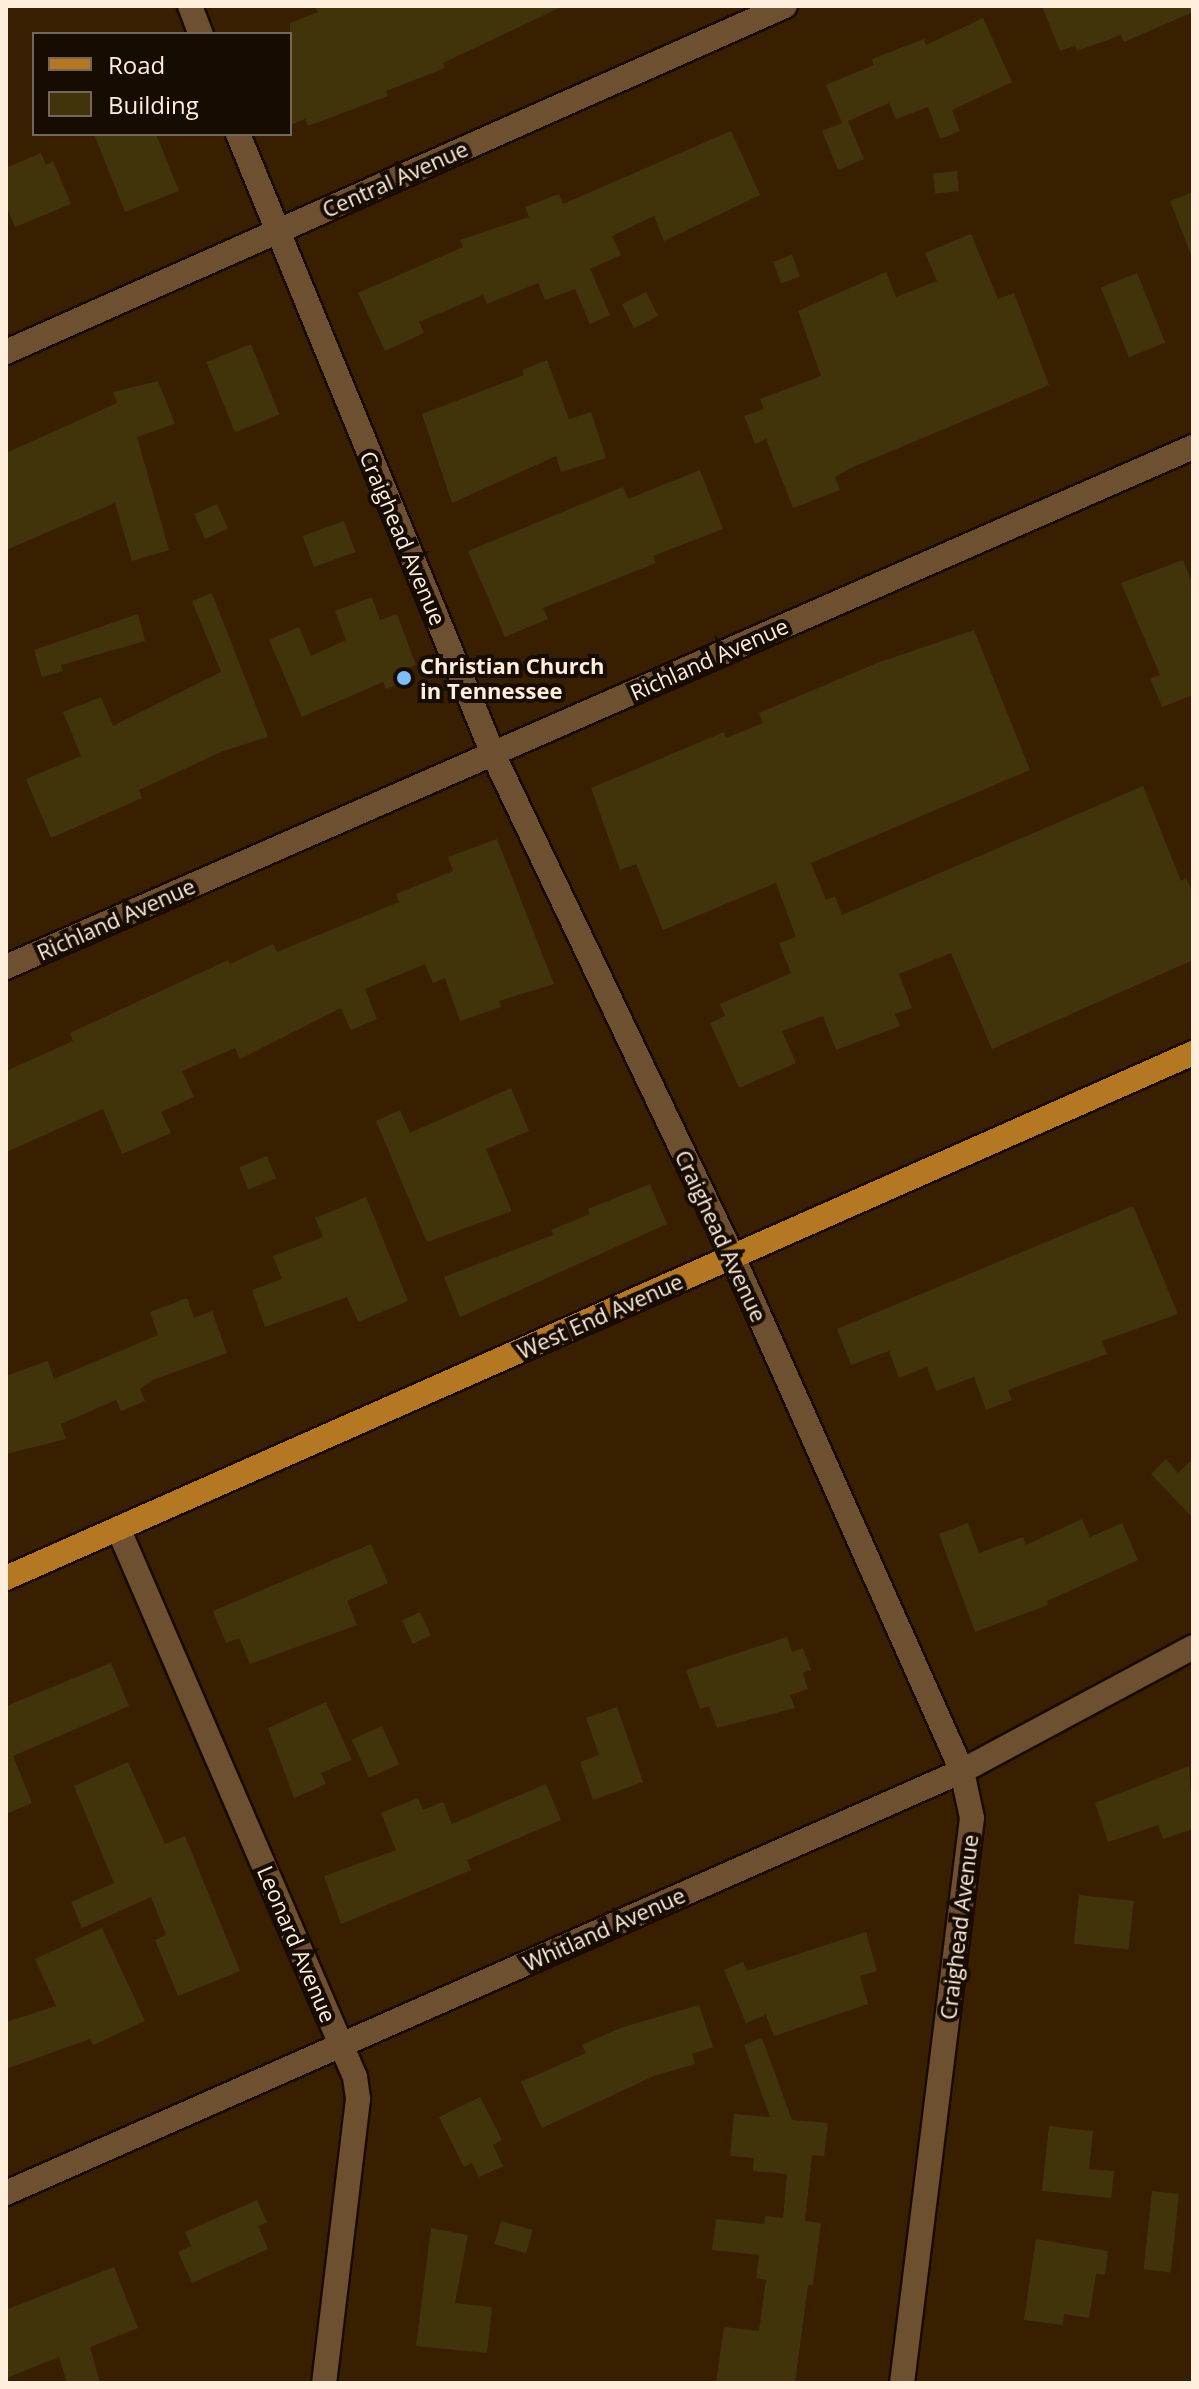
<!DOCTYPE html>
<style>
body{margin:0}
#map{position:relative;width:1199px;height:2389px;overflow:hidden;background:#381f00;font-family:"Open Sans",sans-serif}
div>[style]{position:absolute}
.building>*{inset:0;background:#42340a;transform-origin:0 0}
.roads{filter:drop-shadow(2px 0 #1b0900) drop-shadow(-2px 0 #1b0900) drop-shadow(0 2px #1b0900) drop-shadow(0 -2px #1b0900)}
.street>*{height:24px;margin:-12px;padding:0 12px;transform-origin:12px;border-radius:12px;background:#6c502f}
.primary>*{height:24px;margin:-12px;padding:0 12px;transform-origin:12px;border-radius:12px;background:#b37821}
.dots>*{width:22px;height:22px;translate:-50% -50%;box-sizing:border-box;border:4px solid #170c02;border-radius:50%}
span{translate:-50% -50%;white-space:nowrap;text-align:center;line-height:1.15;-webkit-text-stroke:8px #170c02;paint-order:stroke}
.street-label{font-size:22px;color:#ffeedc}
.poi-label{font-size:22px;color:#ffeedc;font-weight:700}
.left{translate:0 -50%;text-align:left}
.frame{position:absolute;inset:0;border:8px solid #ffeedc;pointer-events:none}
.legend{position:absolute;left:32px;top:32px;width:260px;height:104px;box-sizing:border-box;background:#170c02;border:2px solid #746659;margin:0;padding:10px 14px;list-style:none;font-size:24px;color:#ffeedc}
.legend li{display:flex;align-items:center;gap:16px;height:40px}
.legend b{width:40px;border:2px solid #746659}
</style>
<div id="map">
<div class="building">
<div style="clip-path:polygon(315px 6px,563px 6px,443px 63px,445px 68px,386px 91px,388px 96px,308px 126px,305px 119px,290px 125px,290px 23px,318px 12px)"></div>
<div style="clip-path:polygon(1042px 6px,1193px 6px,1193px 12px,1124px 42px,1121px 35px,1077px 51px,1075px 46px,1060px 51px)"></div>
<div style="clip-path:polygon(983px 18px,1012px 82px,952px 110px,960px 131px,940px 139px,928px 107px,896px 119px,889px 103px,848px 121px,864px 159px,838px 170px,822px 131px,842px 123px,826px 85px,874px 65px,872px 59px,924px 39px,926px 45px)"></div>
<div style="clip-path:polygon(731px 131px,760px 195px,664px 241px,654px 216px,612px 236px,621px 255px,590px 269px,610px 315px,590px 324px,575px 289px,545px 300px,538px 283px,487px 304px,483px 295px,419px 322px,424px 333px,385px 351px,358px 293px,463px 247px,460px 240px,529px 217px,525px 207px,559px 194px,563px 204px)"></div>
<div style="clip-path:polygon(94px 134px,156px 134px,179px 191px,125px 212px)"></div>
<div style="clip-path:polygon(41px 153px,46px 165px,53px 161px,71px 204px,15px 227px,6px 205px,6px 168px)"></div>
<div style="left:957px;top:171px;width:20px;height:24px;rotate:84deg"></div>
<div style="clip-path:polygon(1193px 192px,1193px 257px,1192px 257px,1170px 201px)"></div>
<div style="clip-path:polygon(971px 234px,998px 299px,1014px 293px,1049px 385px,851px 468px,835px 477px,840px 490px,793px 508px,766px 439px,755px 444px,744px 416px,764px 409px,760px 399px,821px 376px,798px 311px,886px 272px,896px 297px,937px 281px,925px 253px)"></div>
<div style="left:792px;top:255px;width:23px;height:20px;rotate:70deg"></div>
<div style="left:1137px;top:273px;width:75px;height:39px;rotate:68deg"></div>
<div style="left:646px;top:292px;width:27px;height:27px;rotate:63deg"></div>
<div style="left:251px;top:344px;width:76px;height:48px;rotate:68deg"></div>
<div style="clip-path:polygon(547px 360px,569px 419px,591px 412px,606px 458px,561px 472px,556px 456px,452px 503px,422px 414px,524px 375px,522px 370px)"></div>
<div style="clip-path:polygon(158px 381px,175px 424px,137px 437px,169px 550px,132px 561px,115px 503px,6px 550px,6px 453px,117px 403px,113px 392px)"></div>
<div style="clip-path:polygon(700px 470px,723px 529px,653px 556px,656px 563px,543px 608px,548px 619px,505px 637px,468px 551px,623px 487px,628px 499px)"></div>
<div style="left:217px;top:504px;width:27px;height:25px;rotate:66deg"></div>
<div style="left:344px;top:521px;width:33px;height:44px;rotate:70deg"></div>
<div style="clip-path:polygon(1183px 560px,1193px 585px,1193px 695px,1162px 707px,1150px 678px,1160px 675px,1121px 583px)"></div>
<div style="clip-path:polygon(212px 593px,268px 737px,223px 751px,139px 790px,142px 798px,51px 838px,26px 779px,81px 756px,63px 712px,101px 697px,113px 726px,221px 672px,192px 601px)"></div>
<div style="clip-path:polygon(372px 597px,380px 620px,397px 614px,416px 665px,400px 671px,405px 682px,386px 689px,383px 682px,302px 717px,269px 640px,299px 627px,311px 656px,346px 640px,335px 611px)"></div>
<div style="clip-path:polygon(138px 614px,145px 641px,61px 665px,63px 671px,42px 677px,34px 650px)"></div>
<div style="clip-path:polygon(974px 630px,1030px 770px,811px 863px,826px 900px,835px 896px,842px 915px,1143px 786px,1181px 881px,1186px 878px,1193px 894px,1193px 960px,992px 1049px,951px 953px,899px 974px,912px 1008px,895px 1014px,900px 1026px,836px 1050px,823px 1016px,782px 1031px,796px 1063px,739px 1088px,710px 1023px,725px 1016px,720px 1004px,791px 973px,779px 943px,796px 937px,776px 883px,663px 930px,636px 864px,620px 870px,591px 788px,724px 732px,726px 738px,763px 723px,759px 713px,877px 663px)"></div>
<div style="clip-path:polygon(497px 839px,554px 984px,499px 1001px,501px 1007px,460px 1021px,445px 978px,433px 983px,425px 964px,365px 989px,377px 1019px,351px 1030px,341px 1008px,240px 1059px,235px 1048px,182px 1071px,194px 1097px,161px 1112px,171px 1133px,122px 1154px,103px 1109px,6px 1152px,6px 1071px,73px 1041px,70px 1033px,228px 960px,230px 964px,273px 944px,277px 952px,399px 902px,396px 894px,453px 871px,448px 857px)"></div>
<div style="clip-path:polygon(511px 1088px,529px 1131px,486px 1149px,512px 1211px,427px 1242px,376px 1121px,400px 1110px,410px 1133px)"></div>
<div style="left:267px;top:1156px;width:24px;height:30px;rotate:68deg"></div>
<div style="clip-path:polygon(650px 1184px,667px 1224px,460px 1317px,444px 1277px,553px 1235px,551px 1230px,590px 1214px,588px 1209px)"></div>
<div style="clip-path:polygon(366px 1197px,408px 1301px,358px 1322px,347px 1297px,265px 1327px,252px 1290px,282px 1279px,273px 1256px,323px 1237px,315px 1218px)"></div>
<div style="clip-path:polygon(1133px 1206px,1178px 1314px,1102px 1341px,1107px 1354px,1008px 1390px,1012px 1400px,986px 1410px,974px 1377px,936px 1391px,927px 1367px,899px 1378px,889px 1351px,851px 1365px,837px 1329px)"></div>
<div style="clip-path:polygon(187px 1298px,194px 1318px,212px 1311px,227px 1353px,153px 1380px,140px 1389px,145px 1401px,121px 1411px,116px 1400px,61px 1424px,66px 1439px,6px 1454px,6px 1376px,48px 1361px,54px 1379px,158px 1335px,150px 1312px)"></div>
<div style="clip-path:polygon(1166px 1459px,1178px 1473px,1193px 1459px,1193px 1518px,1151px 1474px)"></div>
<div style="clip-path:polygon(1082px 1519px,1090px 1537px,1122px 1523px,1138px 1560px,1047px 1601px,1048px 1605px,975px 1632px,939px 1534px,968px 1523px,979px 1553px,1023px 1537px,1026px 1545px)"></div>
<div style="clip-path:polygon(371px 1544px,388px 1583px,347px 1601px,357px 1625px,250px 1664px,239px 1638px,226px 1643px,213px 1611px)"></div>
<div style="left:420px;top:1612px;width:26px;height:20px;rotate:65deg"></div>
<div style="clip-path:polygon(787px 1637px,792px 1652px,803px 1648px,811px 1670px,803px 1673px,808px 1689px,790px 1695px,795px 1708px,717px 1728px,709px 1706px,700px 1709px,686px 1670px)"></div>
<div style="clip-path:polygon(111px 1663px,129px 1706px,13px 1756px,32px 1803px,6px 1814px,6px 1706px)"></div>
<div style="clip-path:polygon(326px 1702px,352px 1760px,321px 1773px,326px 1784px,294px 1798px,268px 1728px)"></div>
<div style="clip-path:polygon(617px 1707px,643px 1782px,593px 1800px,580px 1762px,599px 1755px,586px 1718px)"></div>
<div style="left:382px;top:1726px;width:42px;height:33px;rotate:66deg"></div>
<div style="clip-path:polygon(128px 1762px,165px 1844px,185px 1836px,240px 1971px,178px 1996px,155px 1940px,166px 1935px,151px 1897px,82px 1928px,71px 1902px,114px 1883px,74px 1786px)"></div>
<div style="clip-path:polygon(1189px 1766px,1193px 1829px,1163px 1839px,1158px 1825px,1108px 1842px,1095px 1803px)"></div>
<div style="clip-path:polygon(546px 1784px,561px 1820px,467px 1860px,471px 1870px,341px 1924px,324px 1876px,396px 1850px,381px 1813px,418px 1798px,423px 1810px,443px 1802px,452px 1824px)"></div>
<div style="left:1079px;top:1895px;width:55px;height:49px;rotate:6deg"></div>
<div style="clip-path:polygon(102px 1928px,145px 2021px,93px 2045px,90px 2039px,6px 2069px,6px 2022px,56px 2006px,35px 1959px)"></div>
<div style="clip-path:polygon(866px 1932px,877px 1971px,860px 1976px,868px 2004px,774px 2036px,766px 2015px,746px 2023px,724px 1970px,743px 1962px,747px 1971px)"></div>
<div style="clip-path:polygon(699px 2005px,713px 2047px,692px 2054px,695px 2064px,654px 2076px,542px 2128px,521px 2082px,586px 2053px,582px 2045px,620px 2028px)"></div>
<div style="clip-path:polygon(762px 2038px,792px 2120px,828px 2123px,824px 2156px,812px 2155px,805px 2221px,821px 2223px,813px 2285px,808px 2285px,795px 2383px,716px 2383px,724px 2327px,759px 2331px,766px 2280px,756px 2278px,759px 2255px,712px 2250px,716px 2219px,764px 2224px,765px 2216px,783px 2218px,787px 2174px,753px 2171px,754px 2158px,730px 2156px,734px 2114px,770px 2117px,744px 2045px)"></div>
<div style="clip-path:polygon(480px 2097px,502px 2140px,493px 2145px,503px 2166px,479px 2177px,472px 2163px,464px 2167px,439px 2117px)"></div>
<div style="clip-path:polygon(1049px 2126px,1093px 2131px,1089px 2169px,1114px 2171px,1111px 2198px,1042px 2191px)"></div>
<div style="left:1152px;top:2191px;width:27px;height:79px;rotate:6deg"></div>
<div style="clip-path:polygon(257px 2200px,267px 2222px,258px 2226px,268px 2249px,192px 2283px,178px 2252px,191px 2246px,185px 2232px)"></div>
<div style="left:501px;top:2221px;width:33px;height:24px;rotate:16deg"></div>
<div style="clip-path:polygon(431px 2228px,468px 2235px,455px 2303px,492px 2307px,487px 2353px,416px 2346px)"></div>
<div style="clip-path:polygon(1036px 2239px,1108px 2251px,1105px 2275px,1096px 2274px,1089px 2318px,1064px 2314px,1063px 2325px,1024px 2320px)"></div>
<div style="clip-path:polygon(114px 2267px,138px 2328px,90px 2347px,100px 2383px,67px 2383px,59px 2357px,6px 2378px,6px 2310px)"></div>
</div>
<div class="roads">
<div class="street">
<div style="left:190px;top:6px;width:30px;rotate:69deg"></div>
<div style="left:238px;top:134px;width:670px;rotate:67.64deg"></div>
<div style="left:493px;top:754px;width:557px;rotate:64.49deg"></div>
<div style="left:733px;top:1257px;width:563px;rotate:65.99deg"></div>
<div style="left:962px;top:1771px;width:48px;rotate:78deg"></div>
<div style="left:972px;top:1818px;width:569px;rotate:97.06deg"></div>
<div style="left:6px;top:352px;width:852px;rotate:-23.95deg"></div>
<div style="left:6px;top:967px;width:1296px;rotate:-23.66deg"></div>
<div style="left:118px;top:1528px;width:598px;rotate:66.65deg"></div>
<div style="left:355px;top:2077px;width:22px;rotate:82deg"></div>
<div style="left:358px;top:2099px;width:286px;rotate:96.8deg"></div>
<div style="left:6px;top:2193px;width:1045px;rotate:-23.82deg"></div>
<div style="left:962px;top:1771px;width:262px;rotate:-28.2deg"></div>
</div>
<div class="primary">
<div style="left:6px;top:1578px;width:1298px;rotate:-23.86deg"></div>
</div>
</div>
<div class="dots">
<div style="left:404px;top:678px;background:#7fbdfa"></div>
</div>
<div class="street-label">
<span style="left:395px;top:179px;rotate:-24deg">Central Avenue</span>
<span style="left:403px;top:538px;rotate:67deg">Craighead Avenue</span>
<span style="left:709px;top:659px;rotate:-24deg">Richland Avenue</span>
<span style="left:116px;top:919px;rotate:-24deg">Richland Avenue</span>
<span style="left:721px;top:1236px;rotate:65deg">Craighead Avenue</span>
<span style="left:600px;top:1316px;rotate:-24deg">West End Avenue</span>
<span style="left:959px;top:1927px;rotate:-83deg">Craighead Avenue</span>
<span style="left:604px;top:1929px;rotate:-24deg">Whitland Avenue</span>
<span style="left:297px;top:1944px;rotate:67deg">Leonard Avenue</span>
</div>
<div class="poi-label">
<span class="left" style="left:420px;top:678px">Christian Church<br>in Tennessee</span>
</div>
<div class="frame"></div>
<ul class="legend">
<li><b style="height:10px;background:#b37821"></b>Road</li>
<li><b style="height:22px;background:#42340a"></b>Building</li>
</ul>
</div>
